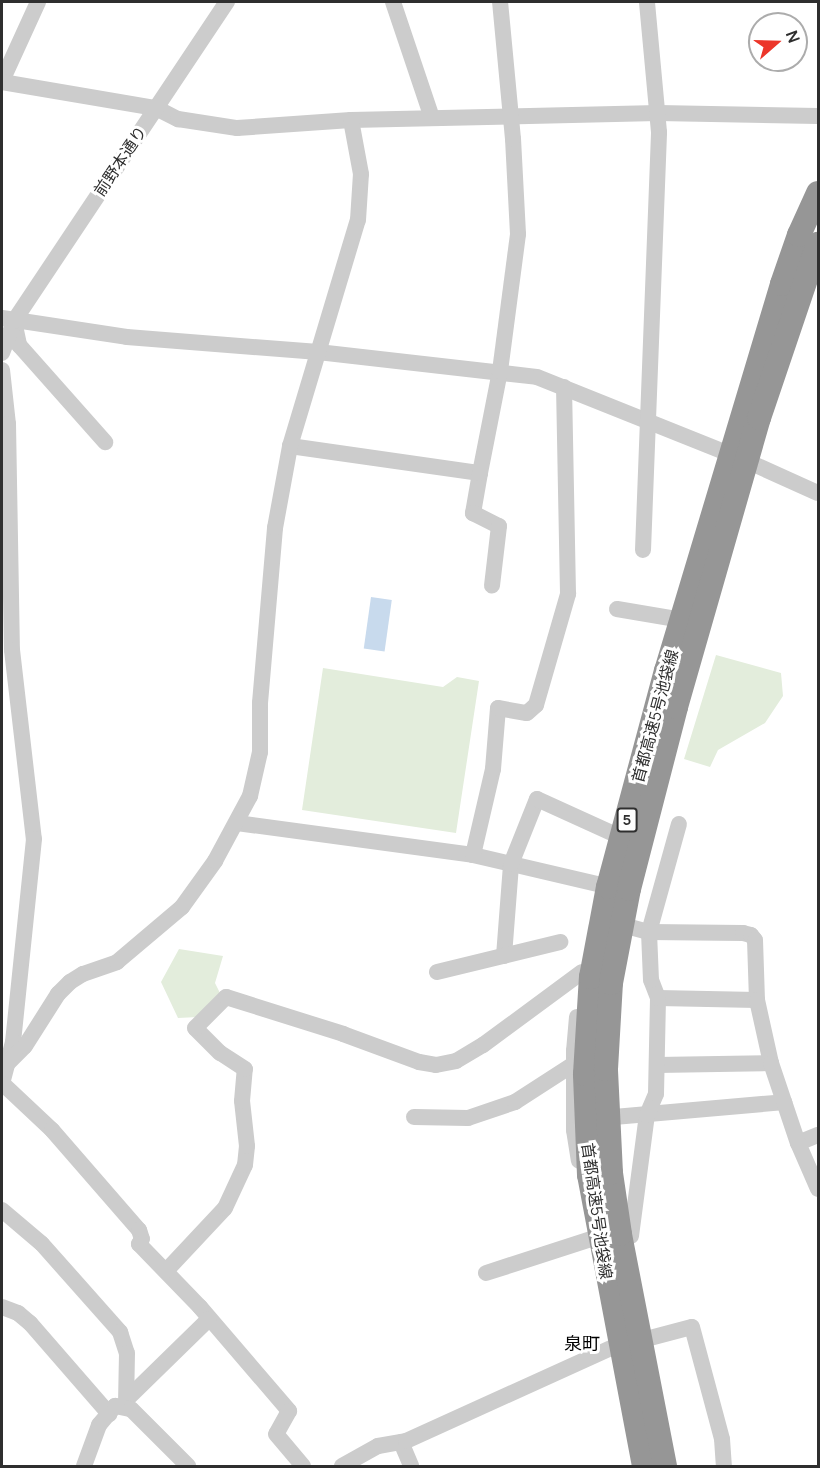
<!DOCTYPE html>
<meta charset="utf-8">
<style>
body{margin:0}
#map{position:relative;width:820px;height:1468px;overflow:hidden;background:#fff;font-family:Manrope,"Noto Sans JP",sans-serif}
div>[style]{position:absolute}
.green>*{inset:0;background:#e3eddc}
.water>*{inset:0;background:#c8daed;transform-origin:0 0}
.minor>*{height:16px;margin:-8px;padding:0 8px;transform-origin:8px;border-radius:8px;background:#ccc}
.highway-bridge>*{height:24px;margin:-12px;padding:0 12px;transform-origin:12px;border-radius:12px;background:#969696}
span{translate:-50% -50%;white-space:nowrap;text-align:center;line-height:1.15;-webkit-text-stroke:6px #fff;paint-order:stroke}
.shield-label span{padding:2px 4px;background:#fff;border:2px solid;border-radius:4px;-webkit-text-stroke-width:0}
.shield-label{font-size:15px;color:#2f2f2f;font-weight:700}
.street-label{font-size:16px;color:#2f2f2f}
.neighbourhood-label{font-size:18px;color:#000}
.frame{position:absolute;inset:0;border:3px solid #2f2f2f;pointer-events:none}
.north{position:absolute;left:748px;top:12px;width:60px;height:60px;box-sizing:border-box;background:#fff;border:2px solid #acacac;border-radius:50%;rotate:70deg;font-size:16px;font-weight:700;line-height:24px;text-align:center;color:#2f2f2f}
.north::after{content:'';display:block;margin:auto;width:21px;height:27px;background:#ec362a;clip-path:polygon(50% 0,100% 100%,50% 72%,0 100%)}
</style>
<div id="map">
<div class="green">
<div style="clip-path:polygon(716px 655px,781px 673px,783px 696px,765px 723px,718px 750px,710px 767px,684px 759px)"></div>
<div style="clip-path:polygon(323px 668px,443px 687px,457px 677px,479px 681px,456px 833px,302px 810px)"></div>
<div style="clip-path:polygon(179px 949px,223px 956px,215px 983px,221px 995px,198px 1017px,178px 1018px,161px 982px)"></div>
</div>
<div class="water">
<div style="left:371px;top:597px;width:21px;height:52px;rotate:8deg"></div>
</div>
<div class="minor">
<div style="left:393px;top:2px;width:122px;rotate:71.4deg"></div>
<div style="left:2px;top:81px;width:87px;rotate:-65.5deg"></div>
<div style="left:2px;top:82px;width:156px;rotate:9.6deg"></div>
<div style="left:156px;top:108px;width:25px;rotate:27deg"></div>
<div style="left:178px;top:119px;width:60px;rotate:8.7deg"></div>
<div style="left:237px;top:128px;width:114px;rotate:-4deg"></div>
<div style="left:351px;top:120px;width:307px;rotate:-1.3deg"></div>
<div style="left:658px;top:113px;width:160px;rotate:1.1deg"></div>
<div style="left:2px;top:318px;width:126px;rotate:8.6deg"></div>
<div style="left:127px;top:337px;width:192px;rotate:4.5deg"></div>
<div style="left:318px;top:352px;width:220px;rotate:6.5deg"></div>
<div style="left:537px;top:377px;width:219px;rotate:21.8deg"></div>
<div style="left:740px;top:458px;width:85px;rotate:24.2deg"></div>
<div style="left:14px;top:321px;width:25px;rotate:78deg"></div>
<div style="left:19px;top:345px;width:130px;rotate:48.4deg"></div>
<div style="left:2px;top:353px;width:34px;rotate:-69deg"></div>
<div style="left:14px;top:321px;width:384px;rotate:-56.3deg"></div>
<div style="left:2px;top:370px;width:54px;rotate:83.7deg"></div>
<div style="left:8px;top:424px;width:226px;rotate:89deg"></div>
<div style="left:12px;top:650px;width:190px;rotate:83.4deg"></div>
<div style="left:34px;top:839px;width:204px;rotate:95.9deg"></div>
<div style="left:13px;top:1042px;width:43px;rotate:104.7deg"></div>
<div style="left:290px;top:446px;width:192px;rotate:8.1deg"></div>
<div style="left:480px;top:473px;width:41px;rotate:99.9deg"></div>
<div style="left:473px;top:513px;width:29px;rotate:27deg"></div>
<div style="left:499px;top:526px;width:60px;rotate:96.7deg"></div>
<div style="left:480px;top:473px;width:104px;rotate:-78.9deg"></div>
<div style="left:500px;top:371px;width:138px;rotate:-82.5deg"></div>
<div style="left:518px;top:234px;width:95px;rotate:-93deg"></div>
<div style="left:513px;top:139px;width:138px;rotate:-95.4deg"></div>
<div style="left:643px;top:550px;width:418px;rotate:-87.8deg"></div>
<div style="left:659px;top:132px;width:131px;rotate:-95.3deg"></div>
<div style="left:617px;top:609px;width:60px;rotate:9.6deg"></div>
<div style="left:237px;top:823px;width:238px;rotate:7.7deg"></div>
<div style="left:473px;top:855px;width:132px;rotate:13.1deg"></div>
<div style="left:473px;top:855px;width:88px;rotate:-76.9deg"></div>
<div style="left:493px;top:769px;width:61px;rotate:-85.3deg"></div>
<div style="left:498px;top:708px;width:29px;rotate:10deg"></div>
<div style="left:527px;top:713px;width:12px;rotate:-42deg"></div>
<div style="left:536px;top:705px;width:116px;rotate:-73.9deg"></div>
<div style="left:568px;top:594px;width:207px;rotate:-91.1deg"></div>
<div style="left:630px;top:927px;width:20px;rotate:15deg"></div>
<div style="left:649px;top:932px;width:112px;rotate:-74.5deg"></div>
<div style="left:504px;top:956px;width:92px;rotate:-85.6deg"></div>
<div style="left:511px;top:864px;width:70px;rotate:-68.2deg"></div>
<div style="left:537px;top:799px;width:87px;rotate:24.5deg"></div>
<div style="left:437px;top:972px;width:127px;rotate:-13.7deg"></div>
<div style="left:658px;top:998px;width:99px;rotate:1.2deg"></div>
<div style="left:577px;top:1017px;width:34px;rotate:95deg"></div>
<div style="left:574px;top:1051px;width:79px;rotate:90deg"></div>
<div style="left:574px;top:1130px;width:31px;rotate:81deg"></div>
<div style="left:7px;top:1064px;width:25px;rotate:-45deg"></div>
<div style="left:25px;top:1046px;width:62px;rotate:-57.6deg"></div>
<div style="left:58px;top:994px;width:17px;rotate:-45deg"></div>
<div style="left:70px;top:982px;width:15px;rotate:-32deg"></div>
<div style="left:83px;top:974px;width:36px;rotate:-19deg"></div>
<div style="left:117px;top:962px;width:85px;rotate:-40.2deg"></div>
<div style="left:182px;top:907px;width:57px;rotate:-54.3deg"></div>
<div style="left:215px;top:861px;width:74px;rotate:-61.7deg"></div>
<div style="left:250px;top:796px;width:45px;rotate:-77.2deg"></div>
<div style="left:260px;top:752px;width:49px;rotate:-90deg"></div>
<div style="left:260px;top:703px;width:176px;rotate:-85.1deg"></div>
<div style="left:275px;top:528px;width:83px;rotate:-79.6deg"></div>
<div style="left:290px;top:446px;width:236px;rotate:-73.3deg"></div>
<div style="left:358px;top:220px;width:46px;rotate:-86.3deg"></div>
<div style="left:361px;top:174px;width:55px;rotate:-100.5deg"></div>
<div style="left:657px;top:1065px;width:114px;rotate:-1deg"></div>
<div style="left:2px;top:1083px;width:69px;rotate:43.2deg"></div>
<div style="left:52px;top:1130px;width:133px;rotate:49deg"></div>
<div style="left:139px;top:1230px;width:9px;rotate:72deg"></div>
<div style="left:142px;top:1239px;width:6px;rotate:121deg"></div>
<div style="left:139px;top:1244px;width:88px;rotate:45.9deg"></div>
<div style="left:200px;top:1307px;width:137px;rotate:49.4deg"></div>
<div style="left:289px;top:1411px;width:26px;rotate:119deg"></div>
<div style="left:276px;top:1434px;width:42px;rotate:49.8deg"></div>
<div style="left:414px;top:1117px;width:54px;rotate:1.1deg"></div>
<div style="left:468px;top:1118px;width:50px;rotate:-18.8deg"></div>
<div style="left:515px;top:1102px;width:70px;rotate:-32.8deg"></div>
<div style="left:614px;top:1117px;width:171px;rotate:-5deg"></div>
<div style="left:798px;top:1143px;width:22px;rotate:-22deg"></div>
<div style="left:2px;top:1210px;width:52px;rotate:40.4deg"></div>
<div style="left:42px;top:1244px;width:118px;rotate:48.4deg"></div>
<div style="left:120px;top:1332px;width:22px;rotate:72deg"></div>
<div style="left:127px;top:1353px;width:53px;rotate:91.1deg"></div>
<div style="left:631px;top:1236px;width:122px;rotate:-82.5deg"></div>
<div style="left:647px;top:1115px;width:23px;rotate:-67deg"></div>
<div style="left:656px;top:1094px;width:96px;rotate:-88.8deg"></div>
<div style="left:658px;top:998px;width:19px;rotate:-111deg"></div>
<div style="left:651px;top:980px;width:48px;rotate:-92.4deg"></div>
<div style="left:649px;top:932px;width:94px;rotate:0.6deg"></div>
<div style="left:743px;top:933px;width:8px;rotate:14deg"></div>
<div style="left:751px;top:935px;width:6px;rotate:51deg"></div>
<div style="left:755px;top:940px;width:60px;rotate:88.1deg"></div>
<div style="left:757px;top:1000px;width:65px;rotate:77.5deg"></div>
<div style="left:771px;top:1063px;width:84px;rotate:71.4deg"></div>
<div style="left:798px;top:1143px;width:50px;rotate:66.5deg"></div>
<div style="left:166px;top:1271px;width:86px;rotate:-46.9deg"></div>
<div style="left:225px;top:1208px;width:47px;rotate:-65.1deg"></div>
<div style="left:245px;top:1165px;width:19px;rotate:-84deg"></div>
<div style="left:247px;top:1146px;width:45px;rotate:-96.3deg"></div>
<div style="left:242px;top:1101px;width:32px;rotate:-85deg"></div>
<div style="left:245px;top:1069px;width:30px;rotate:-147deg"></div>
<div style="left:220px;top:1053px;width:35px;rotate:-135deg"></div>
<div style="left:195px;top:1028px;width:44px;rotate:-45deg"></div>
<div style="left:226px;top:997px;width:123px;rotate:17.5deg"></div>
<div style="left:343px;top:1034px;width:81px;rotate:20.2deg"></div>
<div style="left:419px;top:1062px;width:17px;rotate:10deg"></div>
<div style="left:436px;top:1065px;width:20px;rotate:-11deg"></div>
<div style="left:456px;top:1061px;width:31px;rotate:-31deg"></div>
<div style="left:483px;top:1045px;width:123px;rotate:-36.4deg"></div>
<div style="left:486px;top:1273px;width:110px;rotate:-17.9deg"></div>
<div style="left:2px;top:1307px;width:17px;rotate:21deg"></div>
<div style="left:18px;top:1313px;width:16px;rotate:40deg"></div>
<div style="left:30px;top:1323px;width:121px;rotate:49deg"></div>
<div style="left:128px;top:1398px;width:113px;rotate:-44.3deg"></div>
<div style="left:401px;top:1442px;width:26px;rotate:67deg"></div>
<div style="left:84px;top:1466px;width:44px;rotate:-69.9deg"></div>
<div style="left:99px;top:1425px;width:25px;rotate:-50deg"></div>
<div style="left:115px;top:1406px;width:16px;rotate:11deg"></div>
<div style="left:131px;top:1409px;width:81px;rotate:45deg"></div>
<div style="left:342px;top:1466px;width:41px;rotate:-29.1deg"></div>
<div style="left:378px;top:1446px;width:28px;rotate:-10deg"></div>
<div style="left:406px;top:1441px;width:245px;rotate:-24.4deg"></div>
<div style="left:629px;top:1340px;width:21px;rotate:-5deg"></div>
<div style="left:650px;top:1338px;width:43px;rotate:-14.7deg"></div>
<div style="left:692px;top:1327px;width:116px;rotate:75deg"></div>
<div style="left:722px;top:1439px;width:27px;rotate:86deg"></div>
</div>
<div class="highway-bridge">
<div style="left:644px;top:1466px;width:296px;rotate:-100.7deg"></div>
<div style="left:589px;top:1175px;width:101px;rotate:-92.3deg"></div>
<div style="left:585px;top:1074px;width:97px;rotate:-86.5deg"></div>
<div style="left:591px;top:977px;width:92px;rotate:-79.3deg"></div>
<div style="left:608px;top:887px;width:224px;rotate:-75deg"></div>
<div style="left:666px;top:671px;width:404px;rotate:-73.3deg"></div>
<div style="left:782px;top:284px;width:52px;rotate:-70.9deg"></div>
<div style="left:799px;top:235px;width:46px;rotate:-65.7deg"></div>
<div style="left:665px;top:1466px;width:236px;rotate:-101deg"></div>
<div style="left:620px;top:1234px;width:62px;rotate:-98.4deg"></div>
<div style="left:611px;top:1173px;width:104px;rotate:-92.8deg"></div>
<div style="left:606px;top:1069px;width:86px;rotate:-86.7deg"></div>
<div style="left:611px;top:983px;width:96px;rotate:-79.2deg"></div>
<div style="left:629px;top:889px;width:188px;rotate:-75.5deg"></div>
<div style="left:676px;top:707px;width:301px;rotate:-74deg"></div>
<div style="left:759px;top:418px;width:184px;rotate:-71.3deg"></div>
</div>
<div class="shield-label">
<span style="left:627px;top:820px">5</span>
</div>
<div class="street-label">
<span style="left:120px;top:161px;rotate:-56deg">前野本通り</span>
<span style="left:655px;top:716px;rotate:-75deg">首都高速5号池袋線</span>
<span style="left:597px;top:1211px;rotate:82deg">首都高速5号池袋線</span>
</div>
<div class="neighbourhood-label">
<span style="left:582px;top:1343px">泉町</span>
</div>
<div class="frame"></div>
<div class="north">N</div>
</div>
